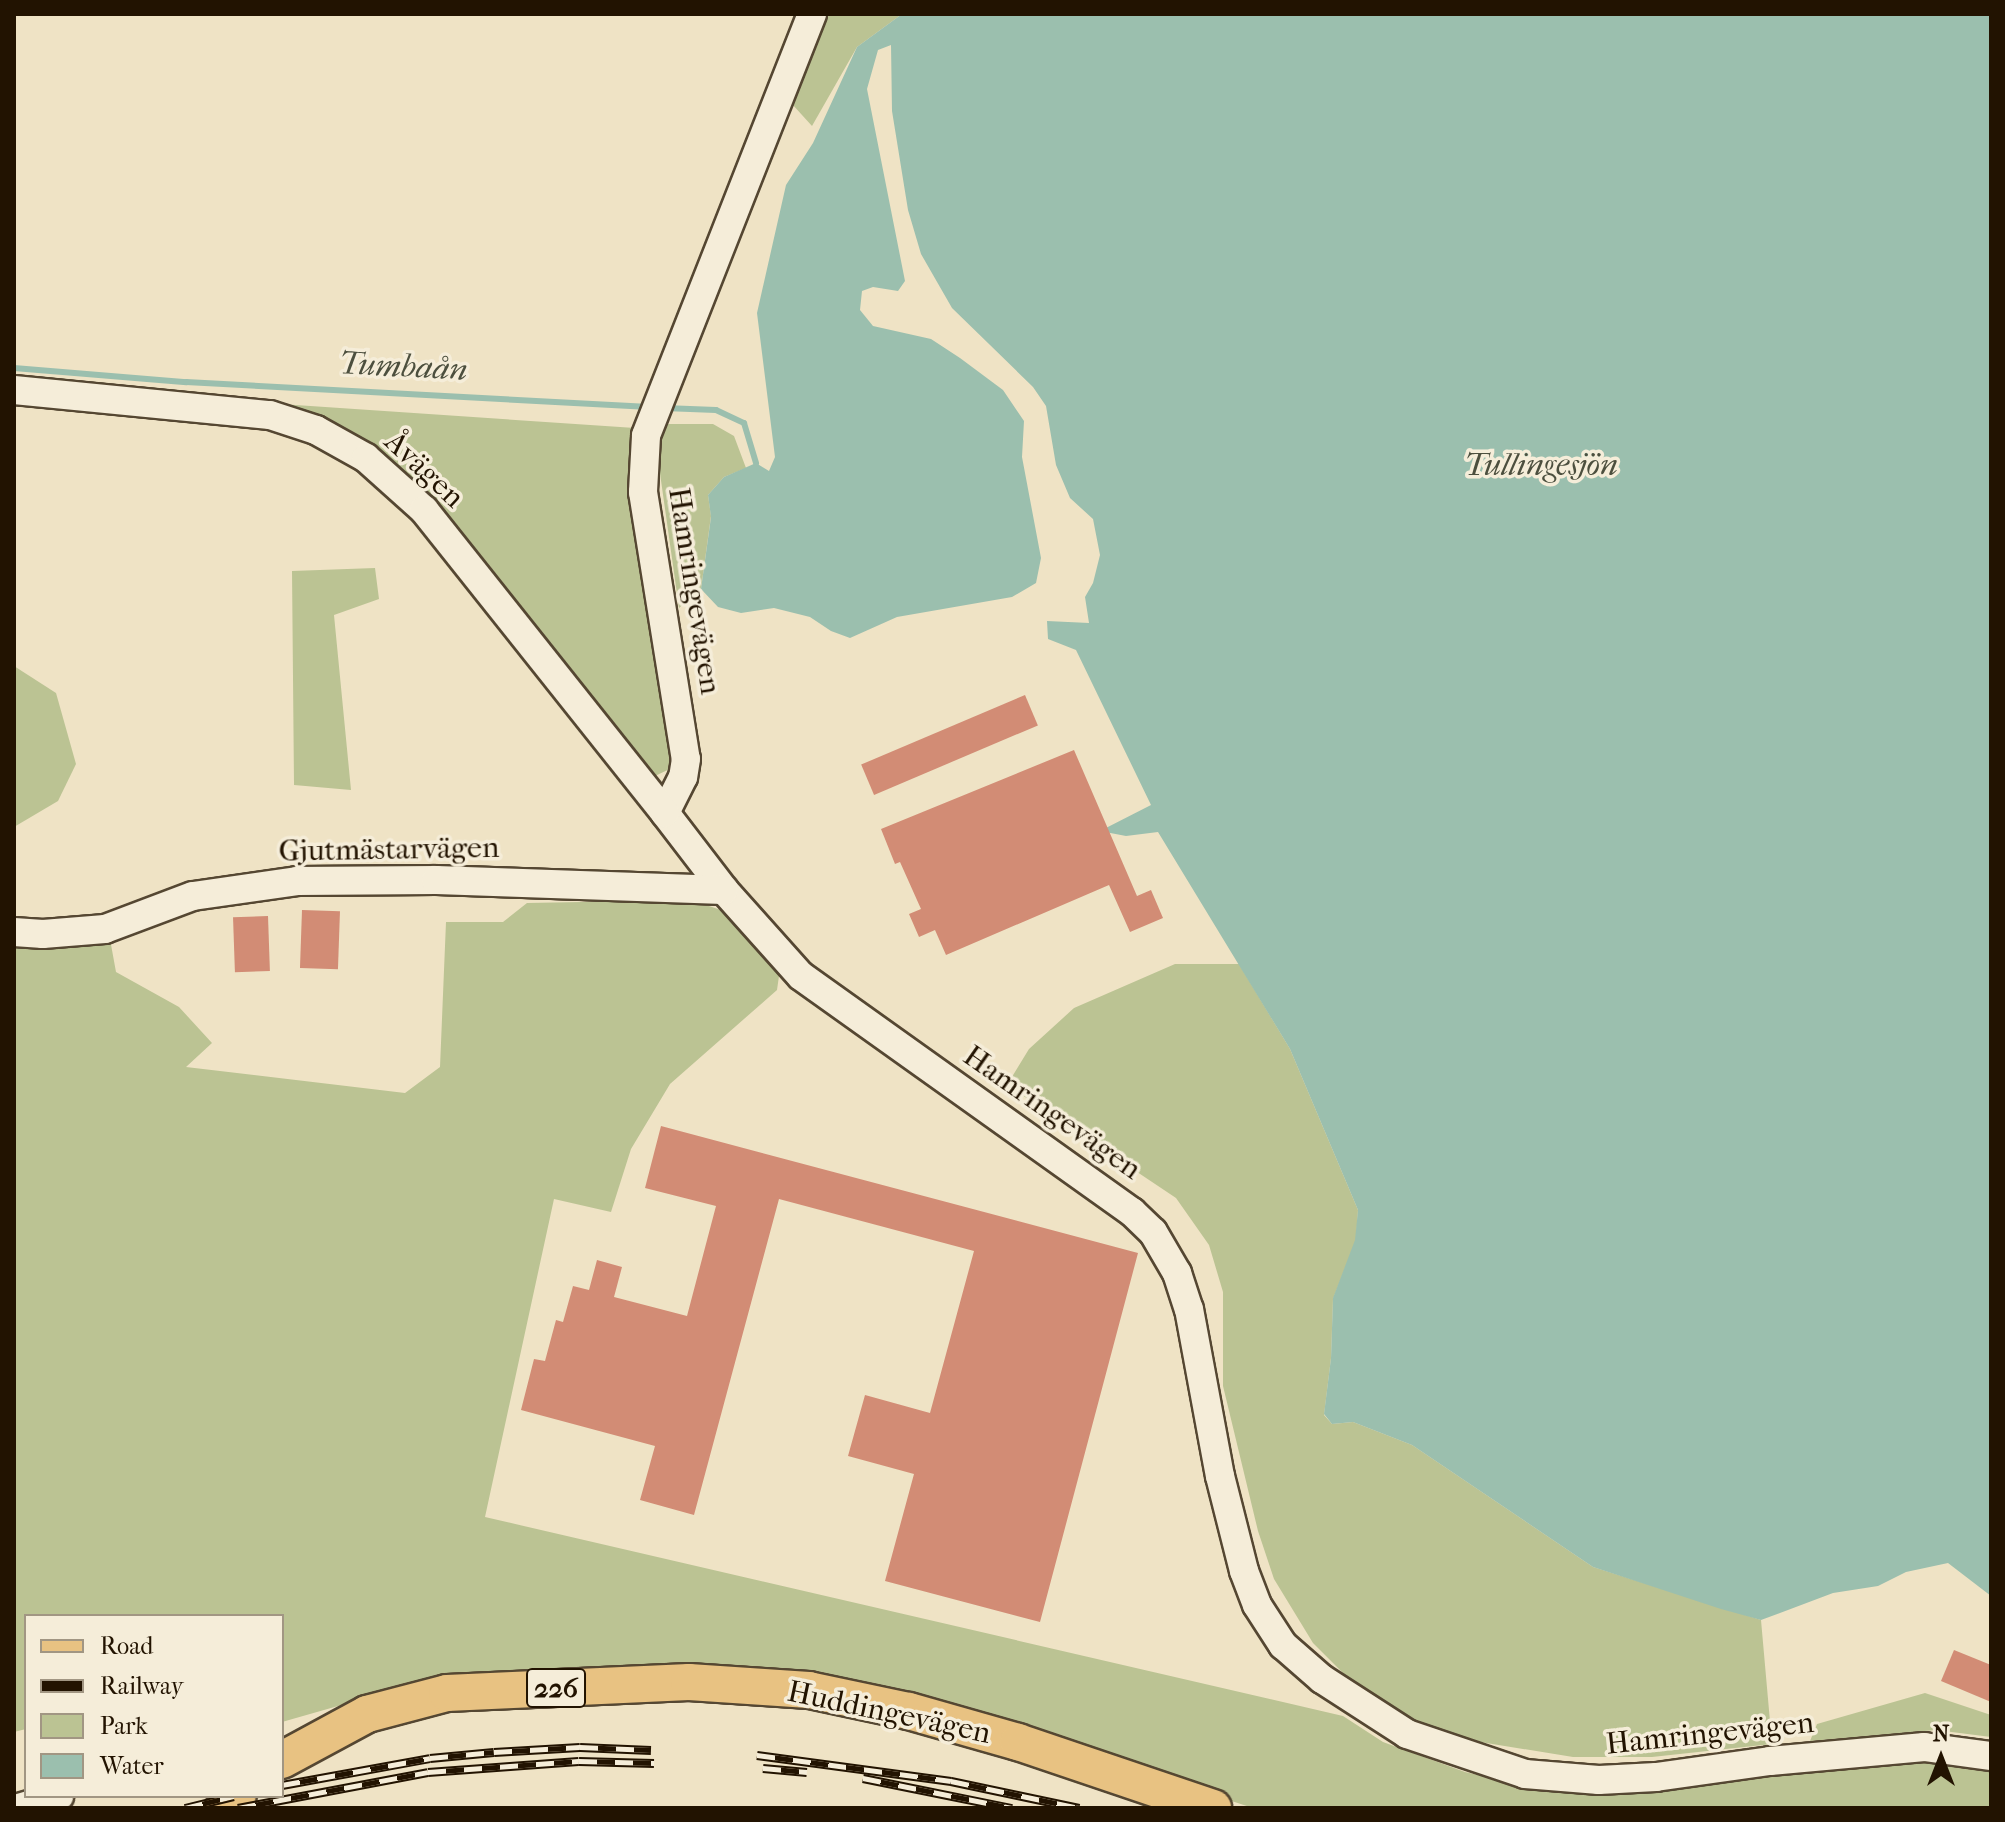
<!DOCTYPE html>
<meta charset="utf-8">
<style>
body{margin:0}
#map{position:relative;width:2005px;height:1822px;overflow:hidden;background:#efe3c5;font-family:"IM FELL French Canon",serif}
div>[style]{position:absolute}
.green>*{inset:0;background:#bbc393}
.water>*{inset:0;background:#9bbfae}
.stream>*{height:6px;margin:-3px;padding:0 3px;transform-origin:3px;border-radius:3px;background:#9bbfae}
.building>*{inset:0;background:#d28c75;transform-origin:0 0}
.roads{filter:drop-shadow(2px 0 #554732) drop-shadow(-2px 0 #554732) drop-shadow(0 2px #554732) drop-shadow(0 -2px #554732)}
.minor>*{height:28px;margin:-14px;padding:0 14px;transform-origin:14px;border-radius:14px;background:#f5edd9}
.major>*{height:36px;margin:-18px;padding:0 18px;transform-origin:18px;border-radius:18px;background:#e8c282}
.rail>*{height:9px;margin-top:-4.5px;transform-origin:0;background:repeating-linear-gradient(90deg,#f5edd9 0 18px,#221301 0 36px);box-sizing:border-box;border-block:2px solid #221301}
span{translate:-50% -50%;white-space:nowrap;text-align:center;line-height:1.15;-webkit-text-stroke:7px #f5edd9;paint-order:stroke}
.shield-label span{padding:2px 6px;background:#f5edd9;border:2px solid;border-radius:6px;-webkit-text-stroke-width:0}
.shield-label{font-size:28px;color:#221301;font-weight:700}
.street-label{font-size:30px;color:#221301}
.water-label{font-size:32px;color:#4c4f3e;font-style:italic}
.frame{position:absolute;inset:0;border:16px solid #221301;pointer-events:none}
.legend{position:absolute;left:24px;top:1614px;width:260px;height:184px;box-sizing:border-box;background:#f5edd9;border:2px solid #a19683;margin:0;padding:10px 14px;list-style:none;font-size:24px;color:#221301}
.legend li{display:flex;align-items:center;gap:16px;height:40px}
.legend b{width:40px;border:2px solid #a19683}
.north{position:absolute;left:1901px;top:1718px;width:80px;height:80px;-webkit-text-stroke:6px #f5edd9;paint-order:stroke;rotate:0deg;font-size:22px;font-weight:700;line-height:32px;text-align:center;color:#221301}
.north::after{content:'';display:block;margin:auto;width:28px;height:36px;background:#221301;clip-path:polygon(50% 0,100% 100%,50% 72%,0 100%)}
</style>
<div id="map">
<div class="green">
<div style="clip-path:polygon(822px 14px,902px 14px,857px 47px,812px 126px,792px 104px)"></div>
<div style="clip-path:polygon(266px 403px,635px 428px,678px 765px,655px 776px,431px 499px,373px 449px,327px 420px)"></div>
<div style="clip-path:polygon(661px 424px,713px 424px,734px 436px,746px 468px,724px 477px,708px 495px,711px 516px,701px 589px,679px 608px,656px 445px)"></div>
<div style="clip-path:polygon(375px 568px,379px 599px,334px 615px,351px 790px,294px 785px,292px 571px)"></div>
<div style="clip-path:polygon(14px 666px,56px 693px,76px 764px,58px 801px,14px 827px)"></div>
<div style="clip-path:polygon(691px 900px,727px 912px,780px 969px,777px 990px,670px 1084px,631px 1149px,611px 1212px,554px 1199px,485px 1517px,1343px 1716px,1383px 1742px,1465px 1772px,1526px 1786px,1605px 1791px,1926px 1757px,1991px 1764px,1991px 1808px,1253px 1808px,907px 1695px,394px 1690px,282px 1722px,282px 1616px,26px 1616px,26px 1729px,14px 1732px,14px 941px,110px 939px,116px 972px,179px 1007px,212px 1043px,186px 1067px,405px 1093px,440px 1067px,446px 922px,503px 922px,527px 903px)"></div>
<div style="clip-path:polygon(1175px 964px,1239px 964px,1290px 1049px,1358px 1210px,1356px 1240px,1333px 1299px,1331px 1358px,1324px 1415px,1332px 1424px,1353px 1422px,1412px 1445px,1593px 1567px,1761px 1620px,1772px 1744px,1652px 1757px,1573px 1757px,1468px 1740px,1421px 1723px,1387px 1704px,1347px 1677px,1313px 1643px,1274px 1579px,1258px 1531px,1223px 1386px,1223px 1292px,1209px 1245px,1176px 1198px,1007px 1085px,1029px 1049px,1074px 1008px)"></div>
<div style="clip-path:polygon(1925px 1693px,1991px 1715px,1991px 1737px,1936px 1730px,1810px 1741px,1817px 1724px)"></div>
</div>
<div class="water">
<div style="clip-path:polygon(902px 14px,1991px 14px,1991px 1596px,1948px 1563px,1906px 1572px,1878px 1586px,1833px 1593px,1761px 1620px,1721px 1609px,1593px 1567px,1412px 1445px,1353px 1422px,1332px 1424px,1324px 1414px,1331px 1358px,1333px 1298px,1355px 1240px,1358px 1210px,1290px 1049px,1158px 832px,1126px 836px,1100px 831px,1151px 805px,1076px 650px,1048px 639px,1047px 621px,1089px 623px,1085px 597px,1093px 583px,1100px 555px,1093px 519px,1070px 498px,1056px 465px,1046px 406px,1033px 387px,952px 308px,921px 254px,908px 210px,892px 111px,891px 45px,878px 50px,867px 89px,905px 281px,898px 291px,873px 287px,862px 291px,860px 310px,873px 326px,931px 339px,960px 358px,1003px 390px,1024px 421px,1022px 457px,1041px 558px,1036px 583px,1012px 597px,897px 617px,850px 638px,831px 631px,810px 617px,774px 608px,741px 613px,718px 607px,701px 589px,711px 517px,708px 495px,724px 477px,756px 463px,769px 471px,775px 457px,757px 313px,786px 185px,813px 143px,857px 47px)"></div>
</div>
<div class="stream">
<div style="left:14px;top:368px;width:173px;rotate:4.7deg"></div>
<div style="left:186px;top:382px;width:464px;rotate:3.1deg"></div>
<div style="left:664px;top:408px;width:52px;rotate:2.2deg"></div>
<div style="left:716px;top:410px;width:31px;rotate:25deg"></div>
<div style="left:744px;top:423px;width:42px;rotate:73.3deg"></div>
</div>
<div class="building">
<div style="left:1025px;top:695px;width:33px;height:178px;rotate:67deg"></div>
<div style="clip-path:polygon(1074px 750px,1137px 896px,1151px 890px,1163px 918px,1130px 932px,1109px 885px,946px 955px,935px 930px,919px 937px,909px 914px,921px 909px,900px 862px,895px 864px,881px 829px)"></div>
<div style="left:302px;top:910px;width:38px;height:58px;rotate:2deg"></div>
<div style="left:268px;top:916px;width:55px;height:35px;rotate:88deg"></div>
<div style="clip-path:polygon(661px 1126px,1138px 1253px,1040px 1622px,885px 1581px,914px 1474px,848px 1456px,865px 1395px,930px 1413px,974px 1251px,779px 1199px,694px 1515px,640px 1500px,655px 1446px,521px 1410px,534px 1359px,545px 1361px,556px 1320px,563px 1322px,573px 1286px,589px 1290px,597px 1260px,622px 1267px,614px 1297px,687px 1316px,716px 1206px,645px 1188px)"></div>
<div style="clip-path:polygon(1954px 1650px,1991px 1665px,1991px 1702px,1941px 1681px)"></div>
</div>
<div class="roads">
<div class="minor">
<div style="left:812px;top:14px;width:453px;rotate:111.5deg"></div>
<div style="left:646px;top:436px;width:56px;rotate:93.1deg"></div>
<div style="left:643px;top:492px;width:270px;rotate:80.9deg"></div>
<div style="left:686px;top:759px;width:18px;rotate:99deg"></div>
<div style="left:683px;top:777px;width:40px;rotate:116.6deg"></div>
<div style="left:665px;top:813px;width:97px;rotate:52.5deg"></div>
<div style="left:724px;top:890px;width:115px;rotate:48.2deg"></div>
<div style="left:801px;top:976px;width:407px;rotate:35.5deg"></div>
<div style="left:1132px;top:1212px;width:29px;rotate:44deg"></div>
<div style="left:1153px;top:1232px;width:48px;rotate:59.7deg"></div>
<div style="left:1177px;top:1273px;width:38px;rotate:72deg"></div>
<div style="left:1189px;top:1309px;width:170px;rotate:79.5deg"></div>
<div style="left:1220px;top:1476px;width:98px;rotate:75.8deg"></div>
<div style="left:1244px;top:1571px;width:36px;rotate:69deg"></div>
<div style="left:1257px;top:1605px;width:48px;rotate:57deg"></div>
<div style="left:1283px;top:1645px;width:52px;rotate:41.1deg"></div>
<div style="left:1322px;top:1679px;width:101px;rotate:32.9deg"></div>
<div style="left:1407px;top:1734px;width:125px;rotate:18.7deg"></div>
<div style="left:1525px;top:1774px;width:74px;rotate:4.6deg"></div>
<div style="left:1599px;top:1780px;width:57px;rotate:-3deg"></div>
<div style="left:1656px;top:1777px;width:115px;rotate:-8deg"></div>
<div style="left:1770px;top:1761px;width:155px;rotate:-5.2deg"></div>
<div style="left:1924px;top:1747px;width:68px;rotate:7.7deg"></div>
<div style="left:14px;top:390px;width:257px;rotate:5.6deg"></div>
<div style="left:270px;top:415px;width:48px;rotate:18.1deg"></div>
<div style="left:316px;top:430px;width:57px;rotate:29.2deg"></div>
<div style="left:366px;top:458px;width:78px;rotate:41.9deg"></div>
<div style="left:424px;top:510px;width:387px;rotate:51.5deg"></div>
<div style="left:14px;top:932px;width:29px;rotate:4deg"></div>
<div style="left:43px;top:934px;width:62px;rotate:-4.6deg"></div>
<div style="left:105px;top:929px;width:94px;rotate:-20.6deg"></div>
<div style="left:193px;top:896px;width:105px;rotate:-8.2deg"></div>
<div style="left:297px;top:881px;width:139px;rotate:-0.4deg"></div>
<div style="left:436px;top:880px;width:288px;rotate:2deg"></div>
<div style="left:19px;top:1808px;width:42px;rotate:-16.7deg"></div>
</div>
<div class="major">
<div style="left:282px;top:1760px;width:97px;rotate:-28.4deg"></div>
<div style="left:367px;top:1714px;width:83px;rotate:-14.7deg"></div>
<div style="left:447px;top:1693px;width:242px;rotate:-2.6deg"></div>
<div style="left:689px;top:1682px;width:120px;rotate:3.8deg"></div>
<div style="left:809px;top:1690px;width:102px;rotate:11.9deg"></div>
<div style="left:909px;top:1711px;width:113px;rotate:15.9deg"></div>
<div style="left:1018px;top:1742px;width:206px;rotate:18.7deg"></div>
<div style="left:224px;top:1808px;width:18px;rotate:-41deg"></div>
</div>
</div>
<div class="rail">
<div style="left:757px;top:1755px;width:196px;rotate:7.6deg"></div>
<div style="left:951px;top:1781px;width:131px;rotate:11.9deg"></div>
<div style="left:763px;top:1768px;width:44px;rotate:5.2deg"></div>
<div style="left:863px;top:1778px;width:152px;rotate:11.4deg"></div>
<div style="left:282px;top:1785px;width:150px;rotate:-10.3deg"></div>
<div style="left:430px;top:1758px;width:64px;rotate:-5.4deg"></div>
<div style="left:494px;top:1752px;width:86px;rotate:-3.3deg"></div>
<div style="left:580px;top:1747px;width:71px;rotate:2.4deg"></div>
<div style="left:185px;top:1808px;width:50px;rotate:-13.8deg"></div>
<div style="left:238px;top:1808px;width:193px;rotate:-10.7deg"></div>
<div style="left:428px;top:1772px;width:151px;rotate:-4.2deg"></div>
<div style="left:579px;top:1761px;width:75px;rotate:1.5deg"></div>
</div>
<div class="shield-label">
<span style="left:556px;top:1688px">226</span>
</div>
<div class="street-label">
<span style="left:424px;top:470px;rotate:43deg">Åvägen</span>
<span style="left:694px;top:591px;rotate:81deg">Hamringevägen</span>
<span style="left:389px;top:850px;rotate:-1deg">Gjutmästarvägen</span>
<span style="left:1052px;top:1113px;rotate:35deg">Hamringevägen</span>
<span style="left:889px;top:1713px;rotate:12deg">Huddingevägen</span>
<span style="left:1710px;top:1734px;rotate:-6deg">Hamringevägen</span>
</div>
<div class="water-label">
<span style="left:403px;top:367px;rotate:3deg">Tumbaån</span>
<span style="left:1541px;top:465px">Tullingesjön</span>
</div>
<div class="frame"></div>
<ul class="legend">
<li><b style="height:10px;background:#e8c282"></b>Road</li>
<li><b style="height:10px;background:#221301"></b>Railway</li>
<li><b style="height:22px;background:#bbc393"></b>Park</li>
<li><b style="height:22px;background:#9bbfae"></b>Water</li>
</ul>
<div class="north">N</div>
</div>
